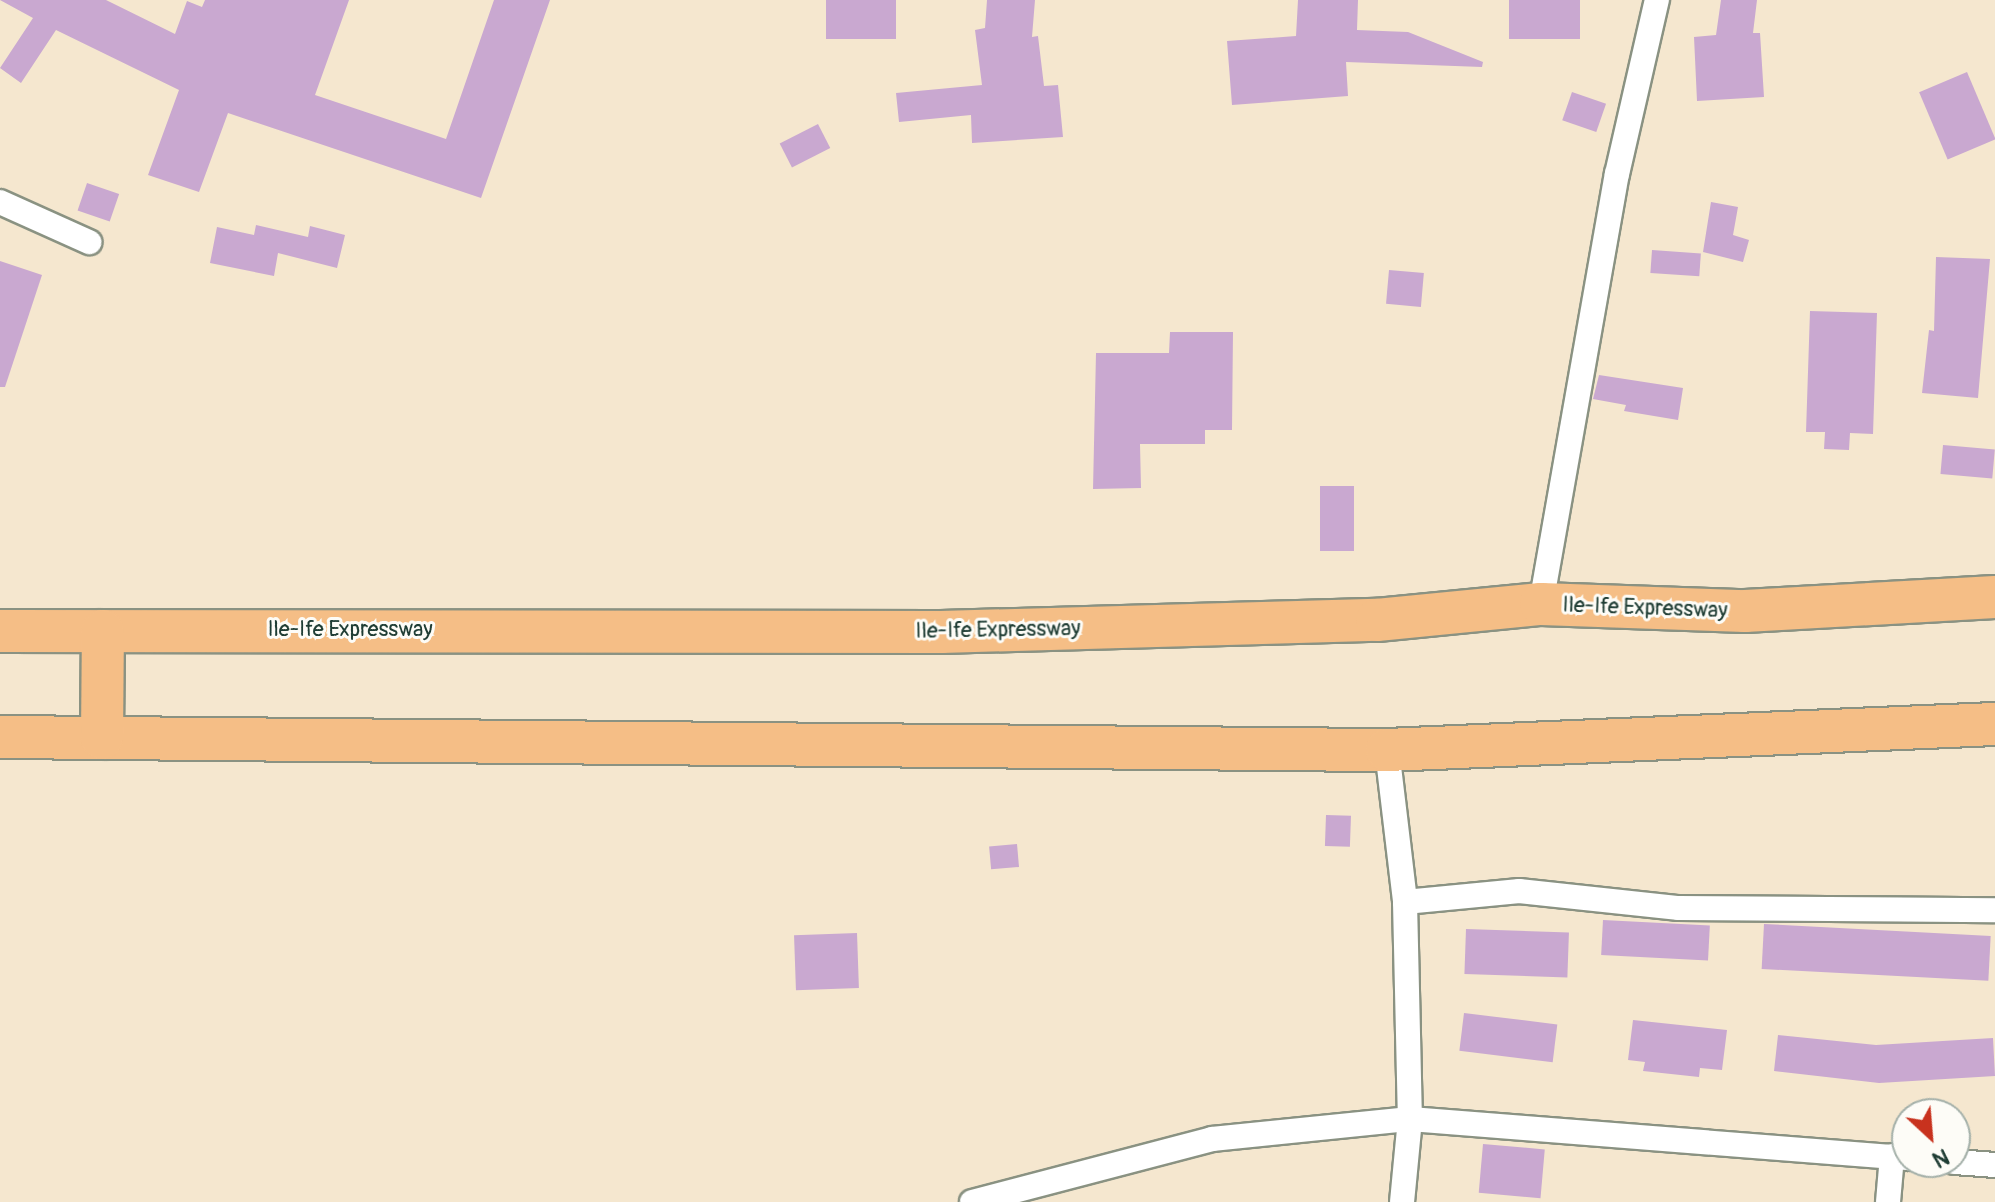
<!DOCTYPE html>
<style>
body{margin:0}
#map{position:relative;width:1995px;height:1202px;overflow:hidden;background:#f5e7cf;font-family:Pangolin,sans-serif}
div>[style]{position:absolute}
.building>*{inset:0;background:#c9a8d0;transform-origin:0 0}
.roads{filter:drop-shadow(2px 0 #8a9282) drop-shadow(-2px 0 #8a9282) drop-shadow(0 2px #8a9282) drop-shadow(0 -2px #8a9282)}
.street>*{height:24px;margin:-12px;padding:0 12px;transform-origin:12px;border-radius:12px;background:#fff}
.highway>*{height:42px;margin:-21px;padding:0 21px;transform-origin:21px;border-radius:21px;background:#f5be86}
span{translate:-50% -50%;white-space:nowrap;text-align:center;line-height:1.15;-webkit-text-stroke:6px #fdfcf7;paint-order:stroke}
.street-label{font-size:22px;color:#1f3d34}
.north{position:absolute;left:1891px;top:1098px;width:80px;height:80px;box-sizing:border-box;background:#fdfcf7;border:2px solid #a4b0a9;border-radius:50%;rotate:154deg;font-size:22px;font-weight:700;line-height:32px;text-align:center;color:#1f3d34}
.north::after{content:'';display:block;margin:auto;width:28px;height:36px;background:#c8321e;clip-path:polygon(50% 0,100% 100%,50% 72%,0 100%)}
</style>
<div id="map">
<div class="building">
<div style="clip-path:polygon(0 0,106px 0,175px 34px,187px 1px,202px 7px,205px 0,349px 0,315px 95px,446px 139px,494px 0,550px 0,481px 198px,228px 113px,199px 192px,148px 175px,179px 90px,56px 30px,21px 83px,0 68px,33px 18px)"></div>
<div style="left:826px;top:0;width:70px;height:39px"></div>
<div style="clip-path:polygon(987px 0,1035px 0,1032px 37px,1038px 36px,1044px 86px,1058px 85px,1063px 137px,972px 143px,971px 115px,899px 122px,896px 93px,982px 85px,975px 30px,985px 28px)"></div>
<div style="clip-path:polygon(1298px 0,1358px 0,1357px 30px,1408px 32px,1483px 62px,1482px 67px,1346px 62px,1348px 96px,1232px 105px,1227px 41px,1296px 36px)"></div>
<div style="left:1509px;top:0;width:71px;height:39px"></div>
<div style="clip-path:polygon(1721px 0,1757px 0,1753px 33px,1760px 33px,1764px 97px,1697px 101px,1694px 37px,1716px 35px)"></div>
<div style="left:1967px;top:72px;width:73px;height:52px;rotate:67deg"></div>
<div style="left:1572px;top:92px;width:36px;height:30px;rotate:19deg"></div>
<div style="left:818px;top:124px;width:27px;height:43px;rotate:63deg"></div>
<div style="left:87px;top:183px;width:34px;height:29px;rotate:19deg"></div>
<div style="clip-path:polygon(1711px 202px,1738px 207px,1733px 235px,1749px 240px,1743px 262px,1703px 252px)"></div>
<div style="clip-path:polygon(256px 225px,308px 237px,310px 226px,345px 235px,337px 268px,278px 253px,274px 276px,210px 263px,217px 227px,254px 235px)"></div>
<div style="left:1652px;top:250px;width:49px;height:23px;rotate:4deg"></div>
<div style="clip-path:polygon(1936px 257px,1990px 259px,1978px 398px,1922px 393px,1929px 330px,1934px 331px)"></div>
<div style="clip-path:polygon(0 261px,42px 275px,5px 387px,0 387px)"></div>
<div style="left:1389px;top:270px;width:35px;height:34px;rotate:5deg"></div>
<div style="clip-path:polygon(1810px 311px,1877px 313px,1873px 434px,1850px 433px,1849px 450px,1824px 449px,1825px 432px,1806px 432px)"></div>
<div style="clip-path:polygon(1170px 332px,1233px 332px,1232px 430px,1205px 430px,1205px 444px,1140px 444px,1141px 488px,1093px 489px,1096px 353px,1169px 353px)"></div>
<div style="clip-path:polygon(1599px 375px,1683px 388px,1678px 420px,1624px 411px,1626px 405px,1593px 399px)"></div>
<div style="left:1943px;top:445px;width:52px;height:29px;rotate:5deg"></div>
<div style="left:1354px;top:486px;width:65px;height:34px;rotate:90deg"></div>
<div style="left:1326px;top:815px;width:25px;height:31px;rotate:2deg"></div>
<div style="left:1017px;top:844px;width:23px;height:28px;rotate:85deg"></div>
<div style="left:1603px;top:920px;width:107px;height:35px;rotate:3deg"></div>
<div style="left:1764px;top:924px;width:227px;height:45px;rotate:3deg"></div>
<div style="left:1466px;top:929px;width:103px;height:45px;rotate:2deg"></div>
<div style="left:857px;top:933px;width:55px;height:63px;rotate:88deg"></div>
<div style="left:1464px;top:1013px;width:94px;height:38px;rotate:7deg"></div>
<div style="clip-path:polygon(1633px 1020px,1727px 1030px,1722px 1070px,1700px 1068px,1699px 1077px,1643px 1071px,1645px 1062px,1628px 1060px)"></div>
<div style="clip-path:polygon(1778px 1035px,1876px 1045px,1993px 1038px,1995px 1076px,1879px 1083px,1774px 1071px)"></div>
<div style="left:1483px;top:1144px;width:62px;height:49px;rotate:5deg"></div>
</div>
<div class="roads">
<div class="street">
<div style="left:0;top:202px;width:98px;rotate:24.2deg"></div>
<div style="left:1541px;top:604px;width:437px;rotate:-80deg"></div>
<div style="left:1617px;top:174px;width:179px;rotate:-77.1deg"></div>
<div style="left:1387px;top:750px;width:153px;rotate:83.2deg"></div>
<div style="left:1405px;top:902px;width:217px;rotate:88.7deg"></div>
<div style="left:1410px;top:1119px;width:83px;rotate:95.5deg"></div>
<div style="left:1405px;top:902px;width:115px;rotate:-5.5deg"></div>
<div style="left:1519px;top:891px;width:161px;rotate:6.1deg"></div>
<div style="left:1679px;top:908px;width:316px;rotate:0.4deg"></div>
<div style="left:1955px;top:1162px;width:40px;rotate:4.3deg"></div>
<div style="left:972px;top:1202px;width:248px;rotate:-14.7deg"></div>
<div style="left:1212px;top:1139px;width:199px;rotate:-5.8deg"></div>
<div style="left:1410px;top:1119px;width:499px;rotate:4.5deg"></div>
<div style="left:1888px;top:1202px;width:46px;rotate:-85deg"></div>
</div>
<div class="highway">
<div style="left:0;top:631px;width:941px;rotate:0.06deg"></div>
<div style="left:941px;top:632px;width:436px;rotate:-1.6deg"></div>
<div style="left:1377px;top:620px;width:165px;rotate:-5.6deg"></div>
<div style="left:1541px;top:604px;width:204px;rotate:2deg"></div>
<div style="left:1745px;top:611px;width:250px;rotate:-3.2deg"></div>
<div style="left:0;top:737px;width:1387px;rotate:0.54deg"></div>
<div style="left:1387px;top:750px;width:609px;rotate:-2.45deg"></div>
<div style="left:102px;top:738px;width:107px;rotate:-89.5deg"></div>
</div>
</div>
<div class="street-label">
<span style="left:1645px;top:608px;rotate:2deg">Ile-Ife Expressway</span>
<span style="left:350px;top:630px">Ile-Ife Expressway</span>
<span style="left:998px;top:630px;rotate:-1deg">Ile-Ife Expressway</span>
</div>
<div class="north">N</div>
</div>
